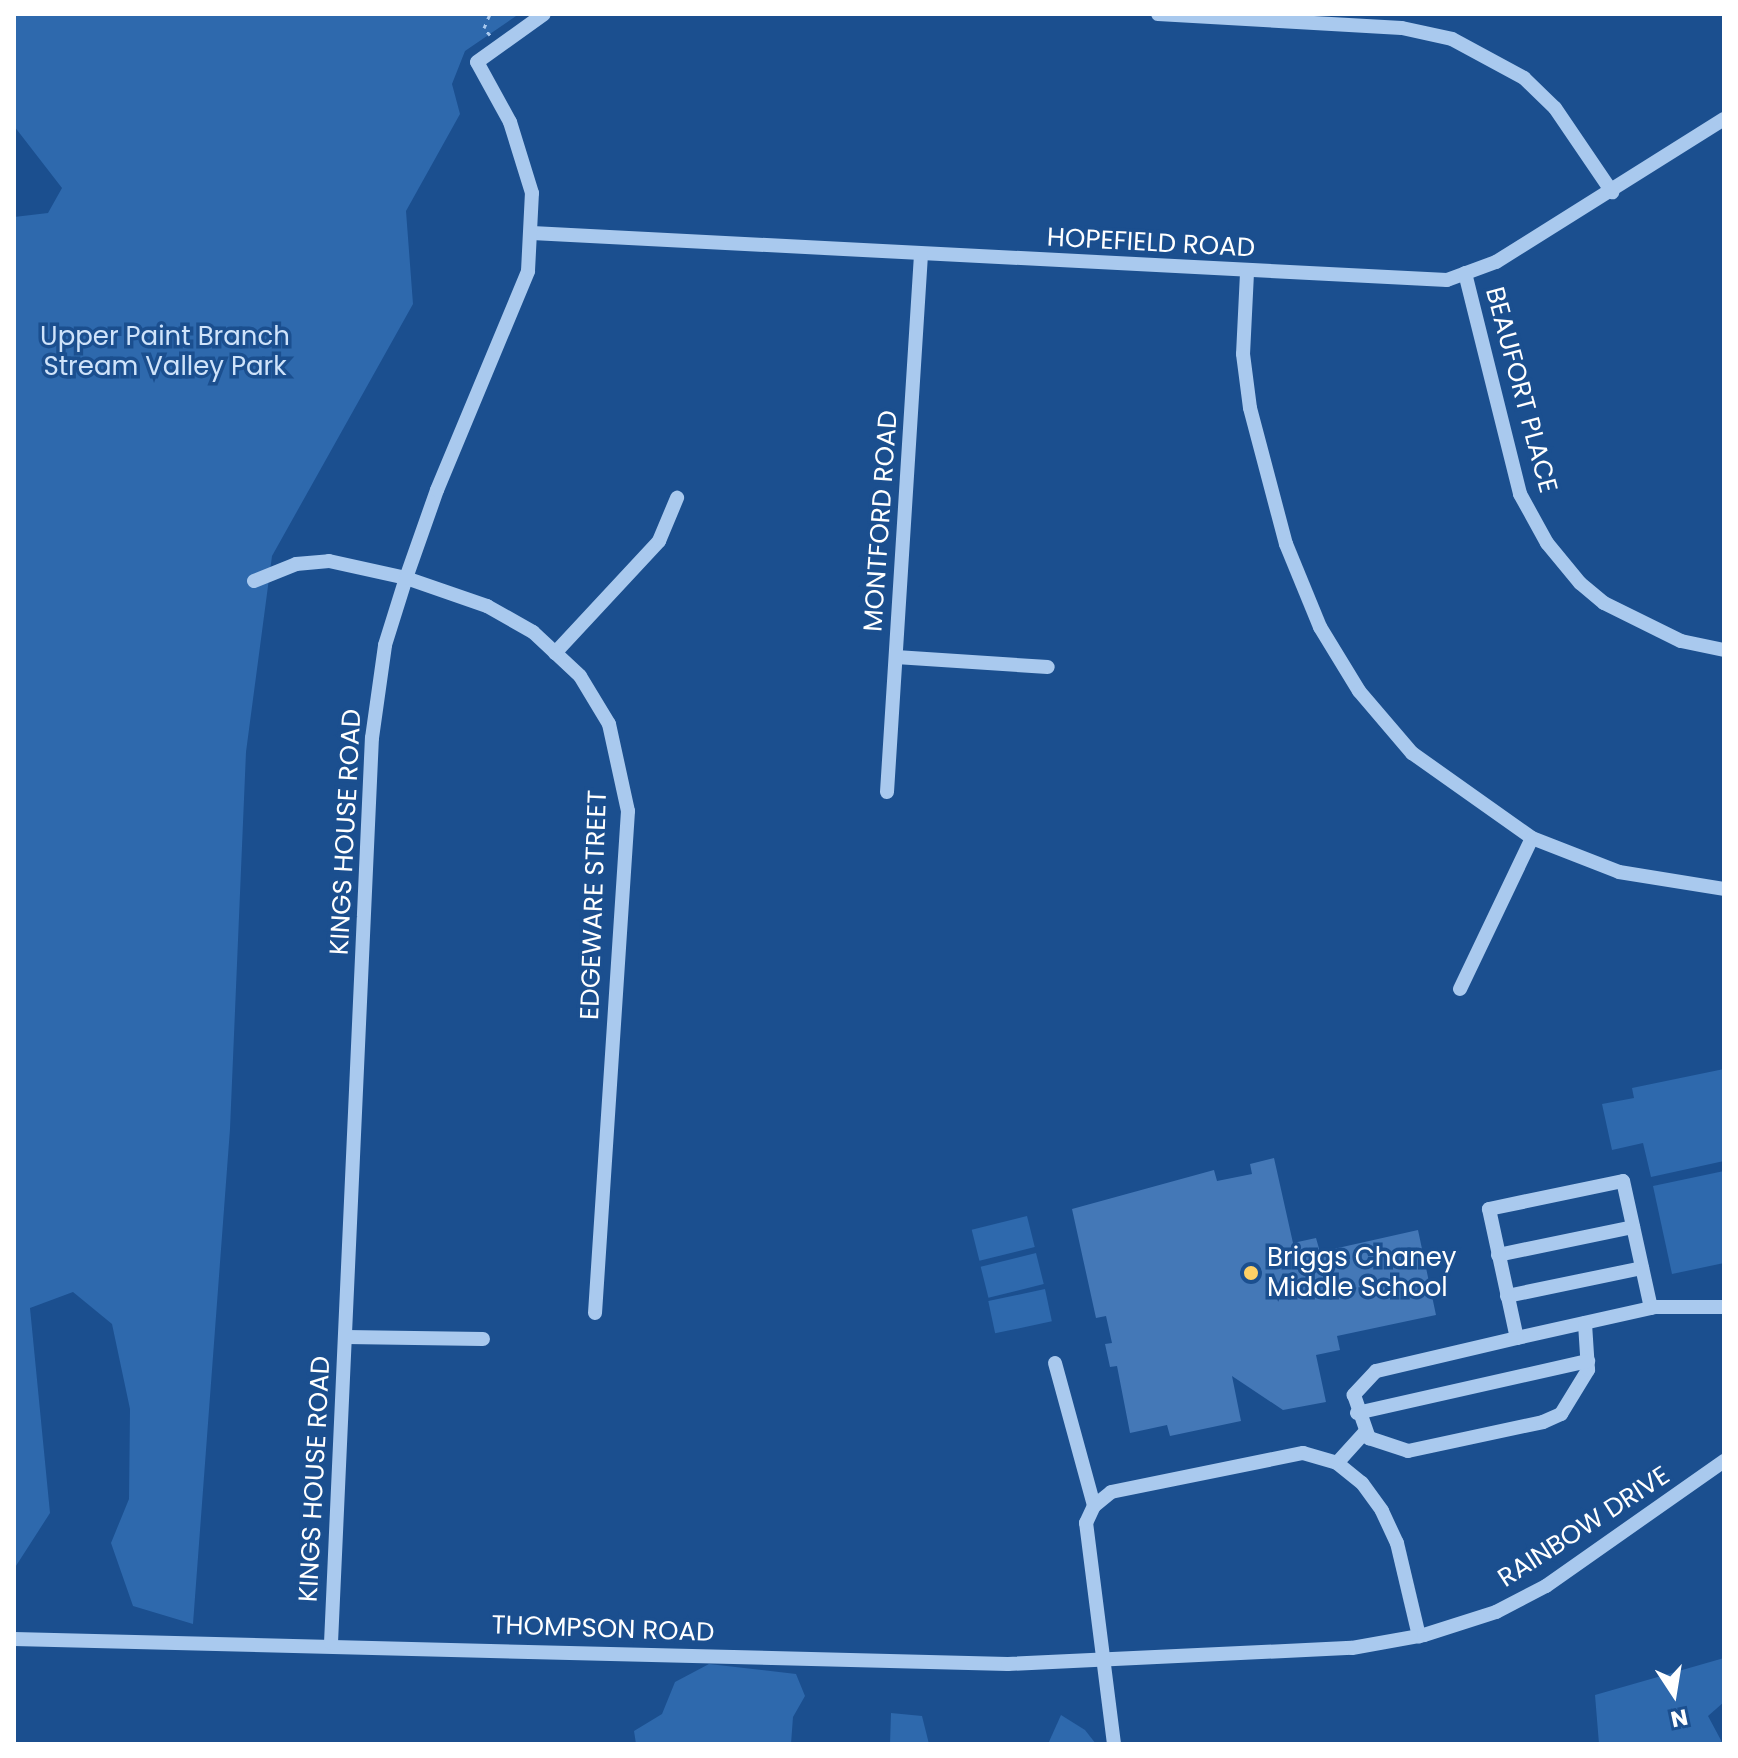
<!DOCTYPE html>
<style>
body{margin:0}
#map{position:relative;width:1738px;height:1758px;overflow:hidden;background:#1b4f8f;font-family:Poppins,sans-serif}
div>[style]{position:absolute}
.green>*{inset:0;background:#2e69ad;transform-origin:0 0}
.building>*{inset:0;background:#4478b7}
.path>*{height:3px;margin-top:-1.5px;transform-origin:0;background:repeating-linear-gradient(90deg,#a9c9ee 0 4px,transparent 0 10px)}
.minor>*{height:14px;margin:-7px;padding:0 7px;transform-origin:7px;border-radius:7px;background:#a9c9ee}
.dots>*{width:22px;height:22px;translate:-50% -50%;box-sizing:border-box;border:4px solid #1b4f8f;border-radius:50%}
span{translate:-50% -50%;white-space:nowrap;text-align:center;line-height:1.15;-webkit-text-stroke:7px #1b4f8f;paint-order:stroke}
.street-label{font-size:26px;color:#fff}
.park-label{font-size:26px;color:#cfe3fa}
.poi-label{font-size:26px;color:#fff}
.left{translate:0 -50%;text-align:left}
.frame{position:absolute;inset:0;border:16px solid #fff;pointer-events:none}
.north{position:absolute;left:1634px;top:1654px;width:80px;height:80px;-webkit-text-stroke:6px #1b4f8f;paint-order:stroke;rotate:168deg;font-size:22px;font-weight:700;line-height:32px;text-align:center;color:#fff}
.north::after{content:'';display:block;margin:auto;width:28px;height:36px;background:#fff;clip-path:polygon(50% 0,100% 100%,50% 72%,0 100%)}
</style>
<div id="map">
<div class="green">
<div style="clip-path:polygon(14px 14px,519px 14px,465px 51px,452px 84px,460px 114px,406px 211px,413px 304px,272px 556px,246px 752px,230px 1129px,193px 1624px,133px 1606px,111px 1543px,129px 1499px,130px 1409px,112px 1324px,73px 1292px,30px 1308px,50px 1513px,14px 1569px,14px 217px,48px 213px,62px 188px,14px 126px)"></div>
<div style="clip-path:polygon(1724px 1069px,1724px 1161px,1651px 1177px,1643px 1143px,1612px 1150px,1602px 1104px,1634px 1098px,1632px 1088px)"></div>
<div style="clip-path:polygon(1724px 1171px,1724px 1263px,1672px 1274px,1653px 1186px)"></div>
<div style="left:1027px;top:1216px;width:32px;height:57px;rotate:76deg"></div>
<div style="left:1036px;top:1253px;width:32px;height:57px;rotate:76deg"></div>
<div style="left:1045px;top:1289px;width:33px;height:58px;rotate:78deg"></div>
<div style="clip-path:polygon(1724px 1658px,1724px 1702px,1708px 1716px,1723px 1744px,1599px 1744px,1595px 1695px)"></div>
<div style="clip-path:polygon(709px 1664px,796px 1674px,805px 1696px,793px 1717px,791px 1744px,636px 1744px,634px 1731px,662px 1714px,675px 1682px)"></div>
<div style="clip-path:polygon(891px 1713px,922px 1716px,929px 1744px,890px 1744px)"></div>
<div style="clip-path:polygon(1061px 1715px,1085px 1730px,1096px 1744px,1048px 1744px)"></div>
</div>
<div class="building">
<div style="clip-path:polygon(1274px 1158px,1293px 1243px,1316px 1238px,1320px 1252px,1418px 1230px,1436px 1315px,1337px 1336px,1340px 1350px,1316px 1355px,1326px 1402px,1283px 1410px,1232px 1376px,1241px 1421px,1170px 1436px,1167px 1425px,1130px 1433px,1117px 1366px,1110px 1367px,1105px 1344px,1112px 1343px,1106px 1316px,1096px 1318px,1072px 1209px,1214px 1170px,1217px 1181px,1252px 1174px,1250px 1164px)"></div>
</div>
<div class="path">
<div style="left:490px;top:35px;width:9px;rotate:-131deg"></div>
<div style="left:484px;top:28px;width:15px;rotate:-67deg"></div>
</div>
<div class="minor">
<div style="left:1158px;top:14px;width:244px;rotate:3.3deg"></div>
<div style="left:1402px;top:28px;width:51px;rotate:12.4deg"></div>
<div style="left:1452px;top:39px;width:82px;rotate:28.4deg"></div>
<div style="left:1524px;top:78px;width:43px;rotate:44.1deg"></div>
<div style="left:1555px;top:108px;width:102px;rotate:55.8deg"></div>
<div style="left:532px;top:233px;width:916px;rotate:2.94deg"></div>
<div style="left:1447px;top:280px;width:52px;rotate:-20.2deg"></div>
<div style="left:1496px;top:262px;width:269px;rotate:-32.1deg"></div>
<div style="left:1247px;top:273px;width:81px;rotate:92.8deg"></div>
<div style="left:1243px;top:354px;width:54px;rotate:82.6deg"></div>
<div style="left:1250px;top:408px;width:141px;rotate:75.2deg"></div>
<div style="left:1286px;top:544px;width:90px;rotate:67.7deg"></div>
<div style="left:1320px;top:627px;width:75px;rotate:58.6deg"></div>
<div style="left:1359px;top:691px;width:82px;rotate:49.5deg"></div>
<div style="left:1412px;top:753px;width:147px;rotate:35.3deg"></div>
<div style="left:1532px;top:838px;width:93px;rotate:21.3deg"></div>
<div style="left:1619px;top:872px;width:106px;rotate:9.2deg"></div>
<div style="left:1465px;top:273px;width:228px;rotate:76deg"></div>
<div style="left:1520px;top:494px;width:56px;rotate:61.1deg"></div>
<div style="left:1547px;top:543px;width:52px;rotate:50.5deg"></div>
<div style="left:1580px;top:583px;width:31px;rotate:40deg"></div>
<div style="left:1604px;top:603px;width:86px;rotate:26.3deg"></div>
<div style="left:1681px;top:641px;width:44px;rotate:11.8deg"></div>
<div style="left:254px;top:581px;width:45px;rotate:-22deg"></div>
<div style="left:296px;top:564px;width:33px;rotate:-5deg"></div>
<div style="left:329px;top:561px;width:79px;rotate:12.4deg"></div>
<div style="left:406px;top:578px;width:86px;rotate:19.1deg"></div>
<div style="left:487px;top:606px;width:53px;rotate:29.5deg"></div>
<div style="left:533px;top:632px;width:64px;rotate:43.1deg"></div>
<div style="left:580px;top:676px;width:56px;rotate:58.9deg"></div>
<div style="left:609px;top:724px;width:89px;rotate:77.7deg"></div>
<div style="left:628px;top:811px;width:503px;rotate:93.76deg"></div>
<div style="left:555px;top:653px;width:153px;rotate:-47.1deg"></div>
<div style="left:659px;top:541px;width:47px;rotate:-67.3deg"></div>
<div style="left:896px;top:657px;width:152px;rotate:3.8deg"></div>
<div style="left:887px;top:792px;width:539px;rotate:-86.38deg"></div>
<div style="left:1460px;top:989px;width:167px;rotate:-64.5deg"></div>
<div style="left:1498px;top:1255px;width:138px;rotate:-11.7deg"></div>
<div style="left:1507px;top:1296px;width:138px;rotate:-11.7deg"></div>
<div style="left:1651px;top:1308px;width:130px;rotate:-102.4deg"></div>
<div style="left:1623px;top:1181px;width:137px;rotate:168.2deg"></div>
<div style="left:1489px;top:1209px;width:132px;rotate:77.8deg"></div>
<div style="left:1517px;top:1338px;width:142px;rotate:-12.6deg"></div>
<div style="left:1656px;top:1307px;width:68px"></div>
<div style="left:346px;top:1337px;width:137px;rotate:0.8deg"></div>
<div style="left:1517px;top:1338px;width:145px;rotate:166.8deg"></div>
<div style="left:1376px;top:1371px;width:33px;rotate:133deg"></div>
<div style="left:1354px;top:1395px;width:46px;rotate:70.8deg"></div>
<div style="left:1369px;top:1438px;width:41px;rotate:18.4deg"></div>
<div style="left:1408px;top:1451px;width:138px;rotate:-12.1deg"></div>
<div style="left:1543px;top:1422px;width:20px;rotate:-24deg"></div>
<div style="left:1561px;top:1414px;width:52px;rotate:-58.5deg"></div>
<div style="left:1588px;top:1370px;width:47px;rotate:-93.7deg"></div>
<div style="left:1055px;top:1363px;width:148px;rotate:74.7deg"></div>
<div style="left:1357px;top:1413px;width:237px;rotate:-12.7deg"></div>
<div style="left:1337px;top:1463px;width:32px;rotate:39deg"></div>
<div style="left:1362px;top:1483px;width:34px;rotate:54deg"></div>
<div style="left:1382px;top:1511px;width:35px;rotate:65deg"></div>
<div style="left:1397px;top:1543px;width:96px;rotate:76.7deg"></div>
<div style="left:14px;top:1639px;width:994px;rotate:1.44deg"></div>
<div style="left:1008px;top:1664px;width:344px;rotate:-2.7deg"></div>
<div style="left:1352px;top:1648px;width:73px;rotate:-10.2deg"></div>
<div style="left:1424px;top:1635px;width:76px;rotate:-17.7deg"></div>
<div style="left:1496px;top:1612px;width:56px;rotate:-27.5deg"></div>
<div style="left:1546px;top:1586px;width:218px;rotate:-35.1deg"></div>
<div style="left:331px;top:1643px;width:906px;rotate:-87.41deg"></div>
<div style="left:372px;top:738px;width:94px;rotate:-82deg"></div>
<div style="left:385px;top:645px;width:70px;rotate:-72.6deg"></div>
<div style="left:406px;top:578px;width:93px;rotate:-70.6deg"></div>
<div style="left:437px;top:490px;width:237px;rotate:-67.4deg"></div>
<div style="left:528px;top:271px;width:78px;rotate:-87.1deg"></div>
<div style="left:532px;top:193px;width:74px;rotate:-107.2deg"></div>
<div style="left:510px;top:122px;width:68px;rotate:-118.8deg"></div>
<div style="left:477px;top:62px;width:82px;rotate:-35.6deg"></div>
<div style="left:1114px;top:1744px;width:223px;rotate:-97.2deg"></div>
<div style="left:1086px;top:1523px;width:19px;rotate:-65deg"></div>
<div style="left:1094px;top:1506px;width:22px;rotate:-39deg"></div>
<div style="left:1111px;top:1492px;width:196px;rotate:-11.5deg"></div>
<div style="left:1303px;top:1453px;width:35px;rotate:16deg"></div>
<div style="left:1337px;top:1463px;width:42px;rotate:-47.9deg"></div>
</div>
<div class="dots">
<div style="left:1251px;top:1273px;background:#ffd166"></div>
</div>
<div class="street-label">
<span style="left:1151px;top:243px;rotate:3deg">HOPEFIELD ROAD</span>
<span style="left:1521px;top:390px;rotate:75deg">BEAUFORT PLACE</span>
<span style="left:881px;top:521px;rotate:-86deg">MONTFORD ROAD</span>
<span style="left:346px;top:832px;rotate:-87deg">KINGS HOUSE ROAD</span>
<span style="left:594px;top:905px;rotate:-88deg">EDGEWARE STREET</span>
<span style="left:315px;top:1479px;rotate:-87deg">KINGS HOUSE ROAD</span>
<span style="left:1584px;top:1527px;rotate:-33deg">RAINBOW DRIVE</span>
<span style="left:603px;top:1629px;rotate:2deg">THOMPSON ROAD</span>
</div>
<div class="park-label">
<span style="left:165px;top:352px">Upper Paint Branch<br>Stream Valley Park</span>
</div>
<div class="poi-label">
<span class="left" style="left:1267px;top:1273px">Briggs Chaney<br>Middle School</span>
</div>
<div class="frame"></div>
<div class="north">N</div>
</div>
